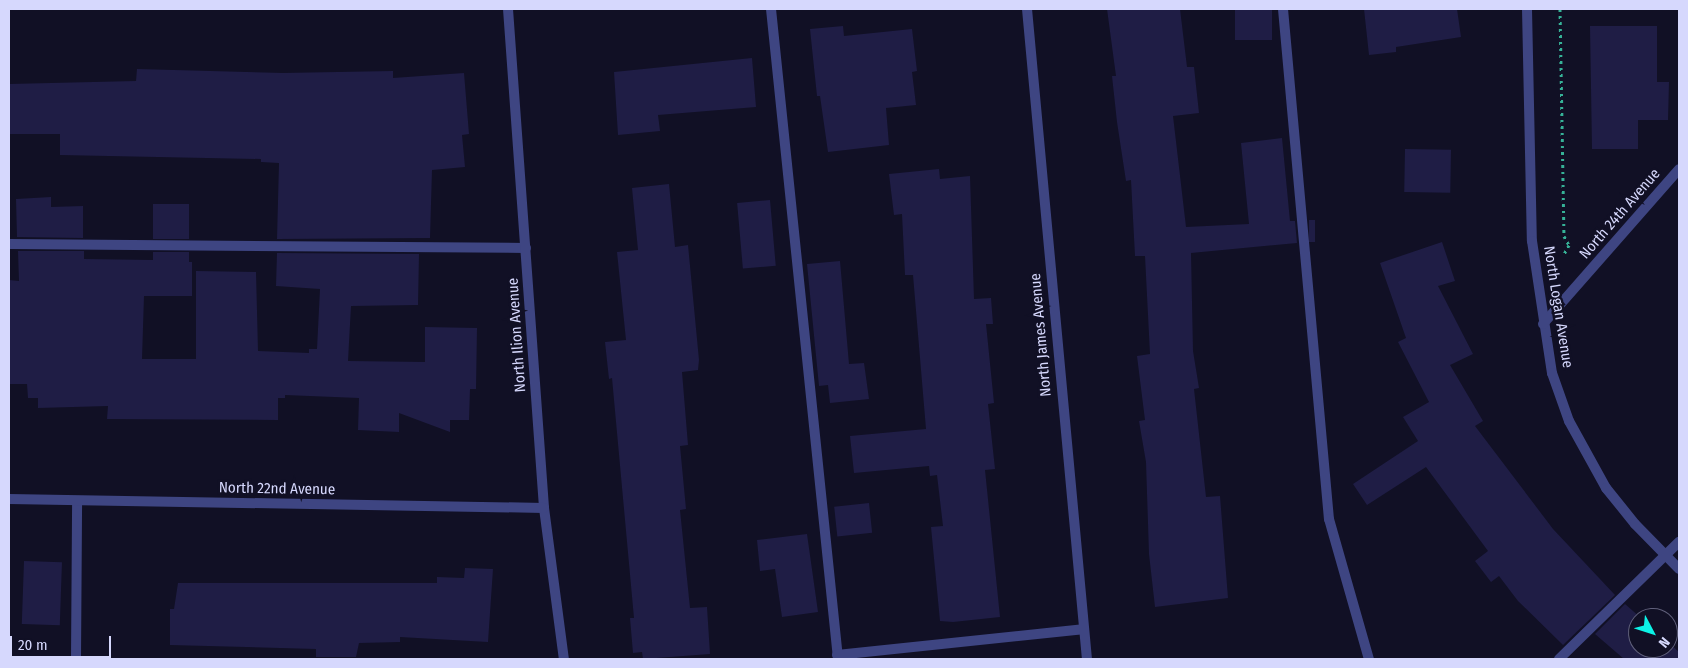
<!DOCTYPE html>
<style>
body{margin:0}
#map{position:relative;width:1688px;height:668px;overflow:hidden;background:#111025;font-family:"Fira Sans Condensed",sans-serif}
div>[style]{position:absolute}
.building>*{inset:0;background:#1f1d45;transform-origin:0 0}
.path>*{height:3px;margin-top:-1.5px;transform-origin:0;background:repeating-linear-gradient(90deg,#36b297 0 2.5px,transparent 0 6.5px)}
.service>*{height:10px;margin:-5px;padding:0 5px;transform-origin:5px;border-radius:5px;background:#3e4582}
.minor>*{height:10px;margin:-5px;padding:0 5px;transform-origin:5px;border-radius:5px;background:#3e4582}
span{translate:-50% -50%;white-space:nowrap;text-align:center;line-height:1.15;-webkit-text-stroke:5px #111025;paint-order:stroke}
.street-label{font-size:15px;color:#d6d8fd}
.frame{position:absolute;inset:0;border:10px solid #d6d8fd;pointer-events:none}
.north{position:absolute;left:1628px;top:608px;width:50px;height:50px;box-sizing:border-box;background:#111025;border:1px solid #60607b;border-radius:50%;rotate:130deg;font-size:14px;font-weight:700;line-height:20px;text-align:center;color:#d6d8fd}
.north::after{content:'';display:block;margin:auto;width:18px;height:22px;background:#0cf3e7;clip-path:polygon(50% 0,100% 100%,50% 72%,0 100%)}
.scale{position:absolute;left:10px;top:636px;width:101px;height:22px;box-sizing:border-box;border:2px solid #d6d8fd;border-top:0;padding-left:6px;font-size:15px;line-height:18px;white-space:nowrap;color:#d6d8fd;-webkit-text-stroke:4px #111025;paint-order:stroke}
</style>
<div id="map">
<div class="building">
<div style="clip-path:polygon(1107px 9px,1180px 9px,1187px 67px,1194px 67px,1199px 113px,1173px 116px,1186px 227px,1249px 224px,1241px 143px,1282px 138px,1290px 221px,1295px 221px,1297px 243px,1191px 253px,1193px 351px,1199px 388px,1194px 389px,1206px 497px,1220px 496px,1228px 598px,1155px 607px,1149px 554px,1146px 462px,1139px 421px,1145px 420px,1137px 356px,1150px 354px,1145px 256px,1135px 256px,1131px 180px,1126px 181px,1117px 122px,1112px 76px,1116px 76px)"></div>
<div style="left:1235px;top:9px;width:37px;height:31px"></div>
<div style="clip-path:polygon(1364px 9px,1457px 9px,1461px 37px,1396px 47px,1396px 52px,1369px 55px)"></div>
<div style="clip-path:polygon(843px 26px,844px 36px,912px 29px,917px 71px,912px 72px,916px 105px,886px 108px,889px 145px,828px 152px,820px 96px,817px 96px,810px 29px)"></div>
<div style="clip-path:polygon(1590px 26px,1657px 26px,1657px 82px,1669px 82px,1668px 120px,1638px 120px,1638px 149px,1592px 149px)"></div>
<div style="clip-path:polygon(752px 58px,756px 107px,658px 115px,660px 131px,618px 135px,614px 72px)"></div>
<div style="clip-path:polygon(137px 69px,283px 73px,393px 71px,393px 78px,464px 73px,469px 134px,462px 135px,465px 167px,432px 170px,430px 238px,277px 239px,279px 163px,261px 162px,261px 159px,60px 155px,60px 134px,9px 134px,9px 84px,136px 81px)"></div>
<div style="left:1405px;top:149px;width:46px;height:43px;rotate:1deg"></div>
<div style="clip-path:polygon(939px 169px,940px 179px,970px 176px,974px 299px,991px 298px,993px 324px,986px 324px,994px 403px,988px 404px,995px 469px,985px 470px,1000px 617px,953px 622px,940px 621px,931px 527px,943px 526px,937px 475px,930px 476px,929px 466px,854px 473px,850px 436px,926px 429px,913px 275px,905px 275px,902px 214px,894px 215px,889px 174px)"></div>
<div style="clip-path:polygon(669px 184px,675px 247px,688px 245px,699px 360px,698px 370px,682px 372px,688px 445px,680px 446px,686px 509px,680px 510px,690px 608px,707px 607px,710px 654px,643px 659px,642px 652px,633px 653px,630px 618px,634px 618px,612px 378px,609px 379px,605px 342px,626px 340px,617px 252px,638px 250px,632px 188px)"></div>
<div style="clip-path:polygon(51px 197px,51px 207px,83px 206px,83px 238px,17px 237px,16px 199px)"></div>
<div style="left:770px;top:200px;width:66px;height:33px;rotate:85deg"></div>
<div style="left:189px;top:204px;width:35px;height:36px;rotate:90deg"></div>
<div style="left:1309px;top:220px;width:6px;height:22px"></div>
<div style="clip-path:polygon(1442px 242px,1455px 281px,1438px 286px,1473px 354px,1450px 365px,1483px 421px,1475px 426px,1553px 529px,1615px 595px,1563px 645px,1518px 601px,1499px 576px,1491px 582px,1475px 561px,1488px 551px,1426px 467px,1367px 505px,1353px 484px,1418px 441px,1403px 417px,1429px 402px,1398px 342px,1406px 338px,1380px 263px)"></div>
<div style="clip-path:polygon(18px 251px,84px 251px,84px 259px,153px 260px,153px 252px,189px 252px,189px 262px,192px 262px,192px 296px,144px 296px,142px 359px,196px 359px,196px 271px,256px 272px,258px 351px,309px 353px,309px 349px,317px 349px,320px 289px,276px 286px,277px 253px,419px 254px,418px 305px,351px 306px,348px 361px,425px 362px,425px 327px,477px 328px,476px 389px,470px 389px,469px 420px,450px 420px,450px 432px,399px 413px,399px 432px,358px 430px,359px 398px,285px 395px,285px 398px,278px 398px,278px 420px,107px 419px,108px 406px,38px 408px,38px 398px,28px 398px,27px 384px,9px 384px,9px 280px,19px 281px)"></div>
<div style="clip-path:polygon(840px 261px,849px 364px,864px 363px,869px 399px,830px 403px,828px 385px,819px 386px,807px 264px)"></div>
<div style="left:869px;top:503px;width:30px;height:35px;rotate:84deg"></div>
<div style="clip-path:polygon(807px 534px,818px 612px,782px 617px,775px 569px,760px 571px,757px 540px)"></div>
<div style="left:24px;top:561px;width:38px;height:63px;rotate:2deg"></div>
<div style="clip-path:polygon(465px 568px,493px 569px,488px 642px,400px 637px,400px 642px,359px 643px,356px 657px,316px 657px,316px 649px,170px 645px,170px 609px,174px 609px,178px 583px,437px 583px,437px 577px,464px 578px)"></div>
<div style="clip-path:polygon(1625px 604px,1641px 618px,1638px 618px,1638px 648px,1668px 648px,1668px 642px,1679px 652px,1679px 659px,1624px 659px,1595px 634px)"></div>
</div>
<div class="path">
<div style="left:1560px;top:9px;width:227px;rotate:89deg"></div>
<div style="left:1564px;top:236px;width:10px;rotate:61deg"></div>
<div style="left:1569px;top:245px;width:10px;rotate:119deg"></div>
</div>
<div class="service">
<div style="left:771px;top:9px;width:653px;rotate:84.11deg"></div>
<div style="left:1283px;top:9px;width:512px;rotate:84.85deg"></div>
<div style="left:1329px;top:519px;width:146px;rotate:74.1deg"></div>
<div style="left:9px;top:244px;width:517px;rotate:0.44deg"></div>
<div style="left:837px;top:655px;width:247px;rotate:-6deg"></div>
<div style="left:76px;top:659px;width:158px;rotate:-89.6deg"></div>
<div style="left:1559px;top:659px;width:168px;rotate:-44.3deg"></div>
</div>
<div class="minor">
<div style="left:508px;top:9px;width:500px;rotate:85.87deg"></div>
<div style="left:544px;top:508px;width:152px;rotate:82.5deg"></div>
<div style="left:1027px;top:9px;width:653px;rotate:84.73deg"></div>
<div style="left:1527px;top:9px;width:232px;rotate:88.8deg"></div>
<div style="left:1532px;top:241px;width:134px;rotate:81.4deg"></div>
<div style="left:1552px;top:373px;width:51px;rotate:70.5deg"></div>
<div style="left:1569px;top:421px;width:77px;rotate:61.1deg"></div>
<div style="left:1606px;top:488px;width:46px;rotate:51.1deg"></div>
<div style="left:1635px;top:524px;width:63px;rotate:45.6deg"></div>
<div style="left:1543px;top:324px;width:206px;rotate:-48.7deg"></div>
<div style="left:9px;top:499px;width:535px;rotate:0.96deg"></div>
</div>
<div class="street-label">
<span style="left:1620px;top:214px;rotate:-49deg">North 24th Avenue</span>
<span style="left:1558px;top:307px;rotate:81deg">North Logan Avenue</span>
<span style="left:517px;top:335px;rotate:-94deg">North Ilion Avenue</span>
<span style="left:1041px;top:335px;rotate:-95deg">North James Avenue</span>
<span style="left:277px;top:489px;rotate:1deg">North 22nd Avenue</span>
</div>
<div class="frame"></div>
<div class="north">N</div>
<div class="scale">20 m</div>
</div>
